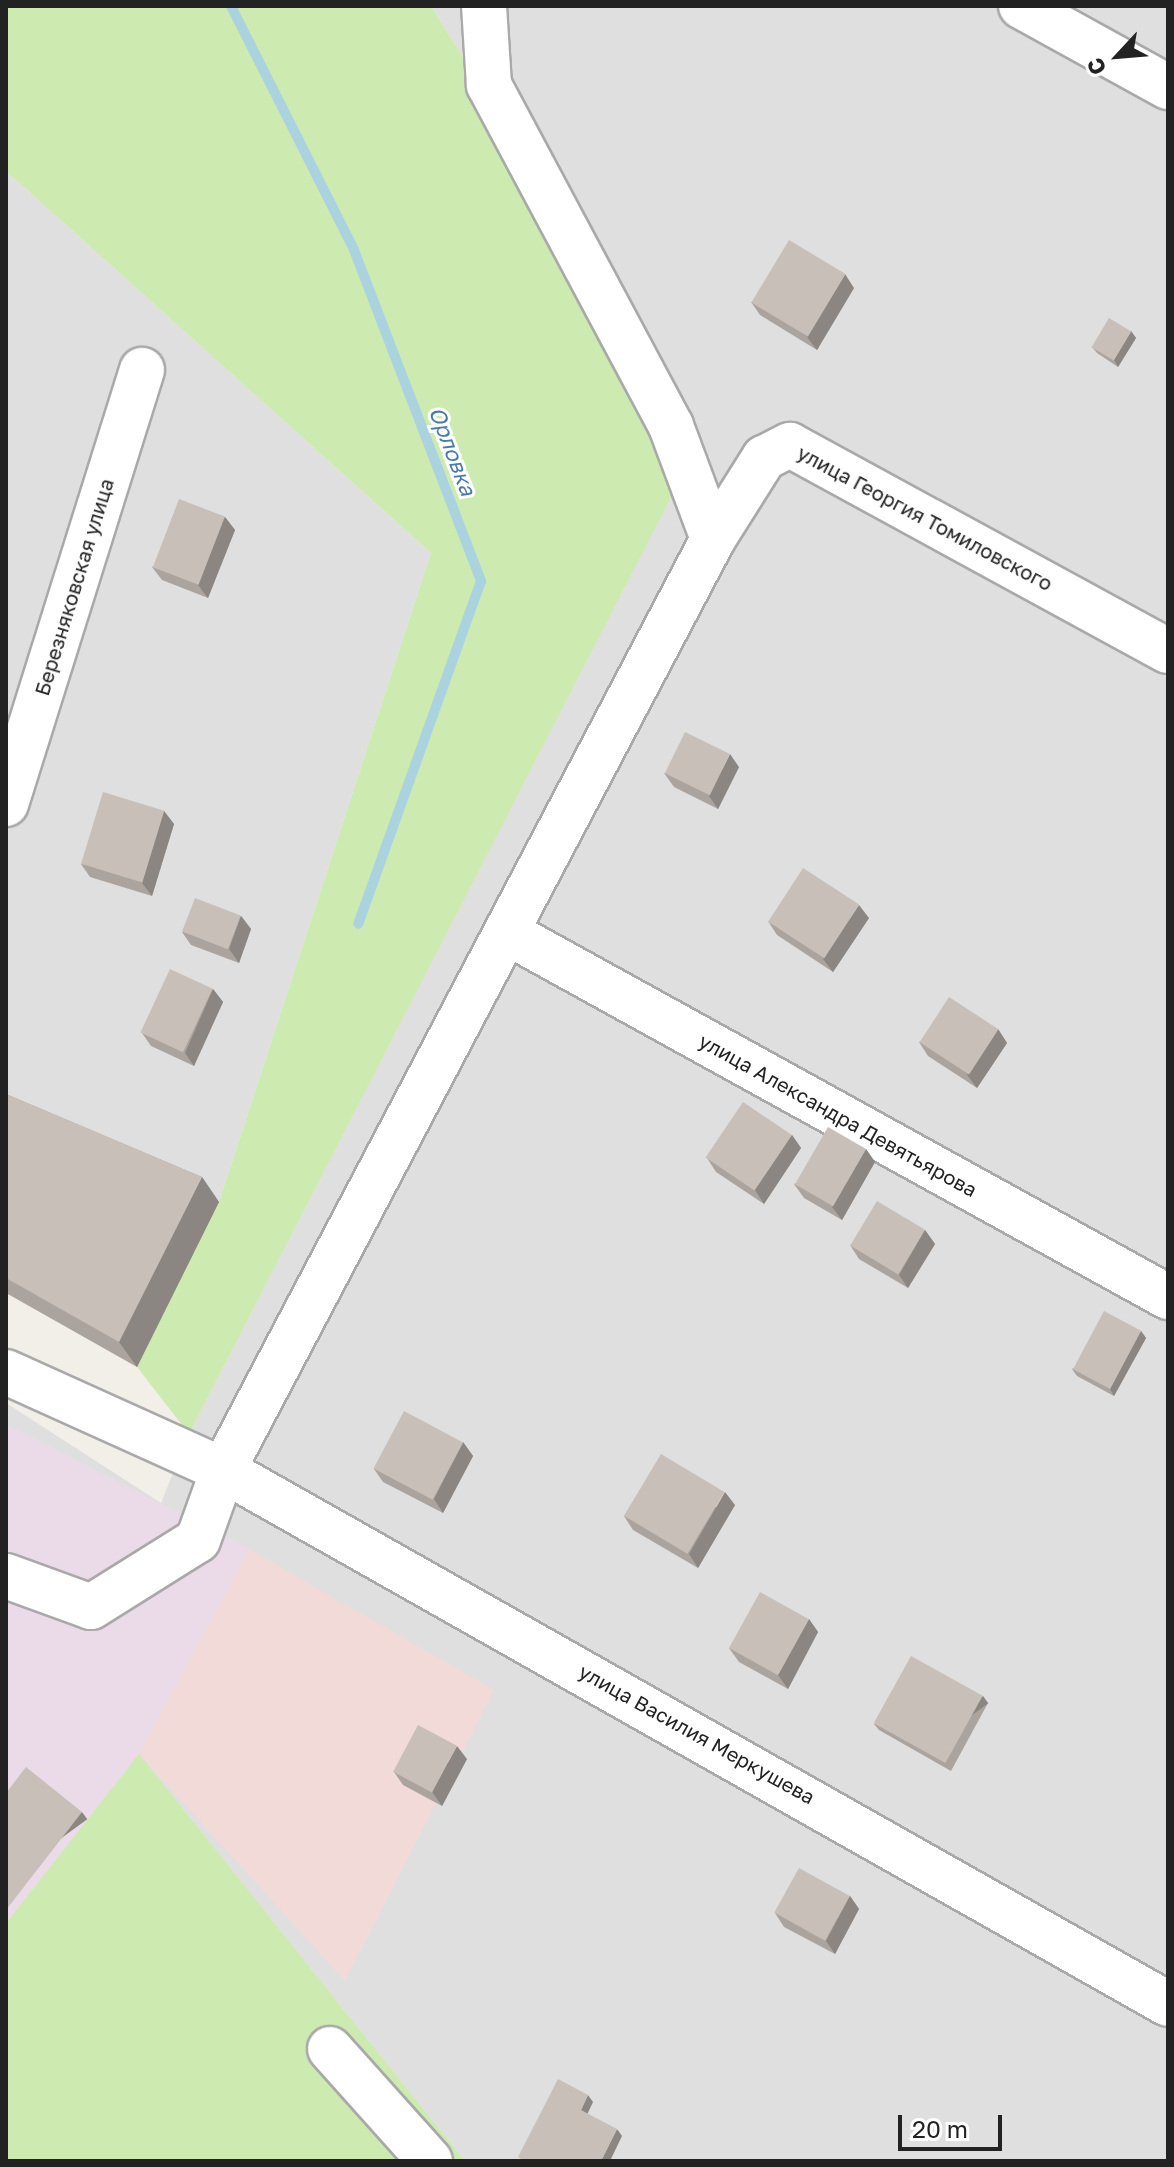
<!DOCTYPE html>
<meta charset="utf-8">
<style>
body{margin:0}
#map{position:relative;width:1174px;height:2167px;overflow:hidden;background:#f2efe9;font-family:"Golos Text",sans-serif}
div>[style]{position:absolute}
.residential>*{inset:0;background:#e0dfdf}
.commercial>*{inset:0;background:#f2dad9}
.industrial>*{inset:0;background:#ebdbe8}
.grass>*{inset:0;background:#cdebb0}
.stream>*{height:10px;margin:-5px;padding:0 5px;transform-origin:5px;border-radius:5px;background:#aad3df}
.roads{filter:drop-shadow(2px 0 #a9a9a9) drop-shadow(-2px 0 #a9a9a9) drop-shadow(0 2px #a9a9a9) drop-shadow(0 -2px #a9a9a9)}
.minor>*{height:44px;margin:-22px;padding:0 22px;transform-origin:22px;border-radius:22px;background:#fff}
.wall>*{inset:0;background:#aba49e}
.shaded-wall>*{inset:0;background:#8b8681;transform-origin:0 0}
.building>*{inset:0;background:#c7bfb8;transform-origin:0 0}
span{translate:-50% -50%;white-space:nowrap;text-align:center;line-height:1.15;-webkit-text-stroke:6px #fff;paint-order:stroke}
.street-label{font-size:20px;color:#222}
.water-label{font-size:22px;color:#4a7aab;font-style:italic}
.frame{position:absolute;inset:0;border:8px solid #222;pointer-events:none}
.north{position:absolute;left:1078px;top:16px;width:80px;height:80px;-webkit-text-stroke:6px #fff;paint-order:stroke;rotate:244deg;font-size:22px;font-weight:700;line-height:32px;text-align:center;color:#222}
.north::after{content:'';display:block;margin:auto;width:28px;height:36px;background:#222;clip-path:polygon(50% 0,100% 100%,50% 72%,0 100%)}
.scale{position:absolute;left:898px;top:2115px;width:104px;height:36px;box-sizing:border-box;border:4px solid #222;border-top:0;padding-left:10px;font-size:24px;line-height:28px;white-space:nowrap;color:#222;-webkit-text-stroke:6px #fff;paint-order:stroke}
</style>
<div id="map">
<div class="residential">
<div style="clip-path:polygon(431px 6px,1168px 6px,1168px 2161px,465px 2161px,139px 1755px,6px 1923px,6px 1403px,161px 1503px,189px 1434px,700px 439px)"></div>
<div style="clip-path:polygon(6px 171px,431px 553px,219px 1202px,137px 1367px,6px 1288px)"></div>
</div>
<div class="commercial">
<div style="clip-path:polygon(249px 1549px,494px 1690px,345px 1981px,139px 1754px)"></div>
</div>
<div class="industrial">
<div style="clip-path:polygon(6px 1424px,249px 1549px,139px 1754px,6px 1923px)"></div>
</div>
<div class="grass">
<div style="clip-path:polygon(6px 6px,431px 6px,701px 439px,189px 1434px,137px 1367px,219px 1202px,431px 553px,6px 171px)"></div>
<div style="clip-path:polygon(139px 1754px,465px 2161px,6px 2161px,6px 1923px)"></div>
</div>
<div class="stream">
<div style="left:231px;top:6px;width:273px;rotate:63.2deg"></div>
<div style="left:354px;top:250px;width:355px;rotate:69deg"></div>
<div style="left:481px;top:581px;width:364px;rotate:109.7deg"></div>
</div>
<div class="roads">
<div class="minor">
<div style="left:1021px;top:6px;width:168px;rotate:28.9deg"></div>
<div style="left:713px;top:539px;width:96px;rotate:-57.8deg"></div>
<div style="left:764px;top:458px;width:29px;rotate:-27deg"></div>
<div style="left:790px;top:445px;width:430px;rotate:28.6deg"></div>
<div style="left:6px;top:804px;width:455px;rotate:-72.6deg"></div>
<div style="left:508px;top:933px;width:754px;rotate:28.88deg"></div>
<div style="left:6px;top:1372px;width:238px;rotate:24.3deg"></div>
<div style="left:223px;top:1470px;width:1085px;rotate:29.47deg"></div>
<div style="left:6px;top:1576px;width:90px;rotate:20deg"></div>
<div style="left:91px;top:1607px;width:126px;rotate:-32.1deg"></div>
<div style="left:198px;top:1540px;width:74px;rotate:-70.3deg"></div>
<div style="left:223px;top:1470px;width:1052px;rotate:-62.24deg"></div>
<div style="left:713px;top:539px;width:121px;rotate:-110.4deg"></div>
<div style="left:671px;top:426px;width:387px;rotate:-118.1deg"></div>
<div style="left:489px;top:85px;width:79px;rotate:-93.6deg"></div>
<div style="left:330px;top:2049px;width:150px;rotate:48.2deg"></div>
</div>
</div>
<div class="wall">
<div style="clip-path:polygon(854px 288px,817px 350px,760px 315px,751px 302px)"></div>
<div style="clip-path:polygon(1131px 331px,1136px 338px,1118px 367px,1097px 353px,1092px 347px)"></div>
<div style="clip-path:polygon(225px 517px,235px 530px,208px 598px,162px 580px,152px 567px)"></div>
<div style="clip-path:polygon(739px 767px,718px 809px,674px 787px,664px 773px)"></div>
<div style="clip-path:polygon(164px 811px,174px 824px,152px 896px,90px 877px,81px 864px)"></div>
<div style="clip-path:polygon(241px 916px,251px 929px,239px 963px,191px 945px,182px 932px)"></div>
<div style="clip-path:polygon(869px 918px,833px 972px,777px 935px,768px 921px)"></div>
<div style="clip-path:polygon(213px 989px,223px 1002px,194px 1066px,151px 1046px,142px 1033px)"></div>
<div style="clip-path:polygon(998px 1029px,1007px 1043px,977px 1088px,928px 1056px,919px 1042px)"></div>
<div style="clip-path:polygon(6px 1094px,202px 1177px,219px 1202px,137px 1367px,6px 1293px)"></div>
<div style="clip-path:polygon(792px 1135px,801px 1148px,764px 1204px,716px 1172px,707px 1158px)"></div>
<div style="clip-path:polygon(866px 1149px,875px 1162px,842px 1220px,804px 1198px,794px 1184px)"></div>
<div style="clip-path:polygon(925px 1230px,935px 1244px,908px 1288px,859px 1259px,850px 1245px)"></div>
<div style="clip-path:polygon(1141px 1331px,1146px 1338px,1114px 1396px,1077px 1376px,1072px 1369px)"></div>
<div style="clip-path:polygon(463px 1442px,473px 1456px,443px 1513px,383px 1482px,374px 1469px)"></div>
<div style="clip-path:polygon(735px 1505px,698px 1568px,633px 1530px,624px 1516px)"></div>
<div style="clip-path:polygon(809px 1619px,818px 1632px,788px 1689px,739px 1662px,729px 1648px)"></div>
<div style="clip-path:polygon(988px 1703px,951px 1771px,879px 1730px,874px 1724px)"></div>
<div style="clip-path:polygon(467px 1759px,442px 1806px,403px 1785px,394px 1772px)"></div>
<div style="clip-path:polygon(850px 1896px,859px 1909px,835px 1954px,784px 1927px,775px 1913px)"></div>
</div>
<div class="shaded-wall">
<div style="clip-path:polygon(845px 274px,854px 288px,817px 350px,807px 337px)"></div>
<div style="clip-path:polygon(1131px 331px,1136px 338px,1118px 367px,1114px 360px)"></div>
<div style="clip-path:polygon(225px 517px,235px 530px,208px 598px,198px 585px)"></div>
<div style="clip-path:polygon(730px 754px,739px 767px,718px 809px,709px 796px)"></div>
<div style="clip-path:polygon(164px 811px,174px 824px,152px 896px,142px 883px)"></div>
<div style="clip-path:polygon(859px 905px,869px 918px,833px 972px,823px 959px)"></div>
<div style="clip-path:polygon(241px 916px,251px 929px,239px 963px,229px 949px)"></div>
<div style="clip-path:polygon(213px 989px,223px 1002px,194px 1066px,185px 1053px)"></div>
<div style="clip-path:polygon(998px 1029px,1007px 1043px,977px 1088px,967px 1075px)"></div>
<div style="clip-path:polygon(792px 1135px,801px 1148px,764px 1204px,755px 1190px)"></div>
<div style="clip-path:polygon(866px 1149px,875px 1162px,842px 1220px,832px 1207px)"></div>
<div style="clip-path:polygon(202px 1177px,219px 1202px,137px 1367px,119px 1342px)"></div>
<div style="clip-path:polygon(925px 1230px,935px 1244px,908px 1288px,899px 1275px)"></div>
<div style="clip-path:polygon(1141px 1331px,1146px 1338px,1114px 1396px,1110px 1389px)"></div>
<div style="clip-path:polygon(463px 1442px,473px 1456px,443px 1513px,434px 1499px)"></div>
<div style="clip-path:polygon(725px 1492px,735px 1505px,698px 1568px,689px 1554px)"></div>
<div style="clip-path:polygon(809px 1619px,818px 1632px,788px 1689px,778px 1675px)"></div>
<div style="left:983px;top:1696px;width:9px;height:77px;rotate:54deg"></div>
<div style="clip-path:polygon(457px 1746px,467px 1759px,442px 1806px,432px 1792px)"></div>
<div style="left:82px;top:1812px;width:9px;height:124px;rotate:54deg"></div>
<div style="clip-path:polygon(850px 1896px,859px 1909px,835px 1954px,826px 1941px)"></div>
<div style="clip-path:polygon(588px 2095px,593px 2102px,586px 2117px,581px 2110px)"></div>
<div style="clip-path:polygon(617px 2129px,622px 2136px,610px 2161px,601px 2161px)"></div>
</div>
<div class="building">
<div style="left:789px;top:240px;width:66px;height:73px;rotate:31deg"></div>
<div style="left:1109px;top:318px;width:26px;height:34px;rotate:31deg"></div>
<div style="left:179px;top:499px;width:49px;height:73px;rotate:21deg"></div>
<div style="left:685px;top:732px;width:50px;height:46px;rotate:26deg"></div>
<div style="left:103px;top:792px;width:64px;height:75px;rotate:17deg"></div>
<div style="left:803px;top:868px;width:67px;height:64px;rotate:33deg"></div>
<div style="left:195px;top:898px;width:49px;height:36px;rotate:21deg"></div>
<div style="left:170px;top:969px;width:47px;height:70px;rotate:25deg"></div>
<div style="left:949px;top:997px;width:59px;height:54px;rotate:33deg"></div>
<div style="clip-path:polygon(6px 1094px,202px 1177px,119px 1342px,6px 1278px)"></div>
<div style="left:743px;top:1102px;width:59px;height:67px;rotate:34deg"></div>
<div style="left:828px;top:1127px;width:44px;height:66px;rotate:30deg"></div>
<div style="left:877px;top:1201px;width:56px;height:52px;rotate:31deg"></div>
<div style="left:1104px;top:1311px;width:42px;height:66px;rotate:28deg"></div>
<div style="left:404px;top:1411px;width:67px;height:65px;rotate:28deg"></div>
<div style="left:661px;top:1454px;width:74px;height:72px;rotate:31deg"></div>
<div style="left:760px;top:1592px;width:56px;height:64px;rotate:29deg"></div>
<div style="left:911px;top:1656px;width:82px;height:77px;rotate:29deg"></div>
<div style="left:418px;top:1725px;width:44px;height:53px;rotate:28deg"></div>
<div style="clip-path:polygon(26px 1767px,82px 1812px,6px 1910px,6px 1793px)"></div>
<div style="left:799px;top:1868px;width:58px;height:51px;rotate:29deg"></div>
<div style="clip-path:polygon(558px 2079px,588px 2095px,581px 2110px,617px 2129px,601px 2161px,525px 2161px,518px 2157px)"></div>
</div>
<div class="street-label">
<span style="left:925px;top:518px;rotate:28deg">улица Георгия Томиловского</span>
<span style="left:74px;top:587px;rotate:-73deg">Березняковская улица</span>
<span style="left:838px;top:1115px;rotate:29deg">улица Александра Девятьярова</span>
<span style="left:697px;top:1734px;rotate:29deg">улица Василия Меркушева</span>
</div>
<div class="water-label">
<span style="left:453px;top:451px;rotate:69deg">Орловка</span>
</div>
<div class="frame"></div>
<div class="north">С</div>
<div class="scale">20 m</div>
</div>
